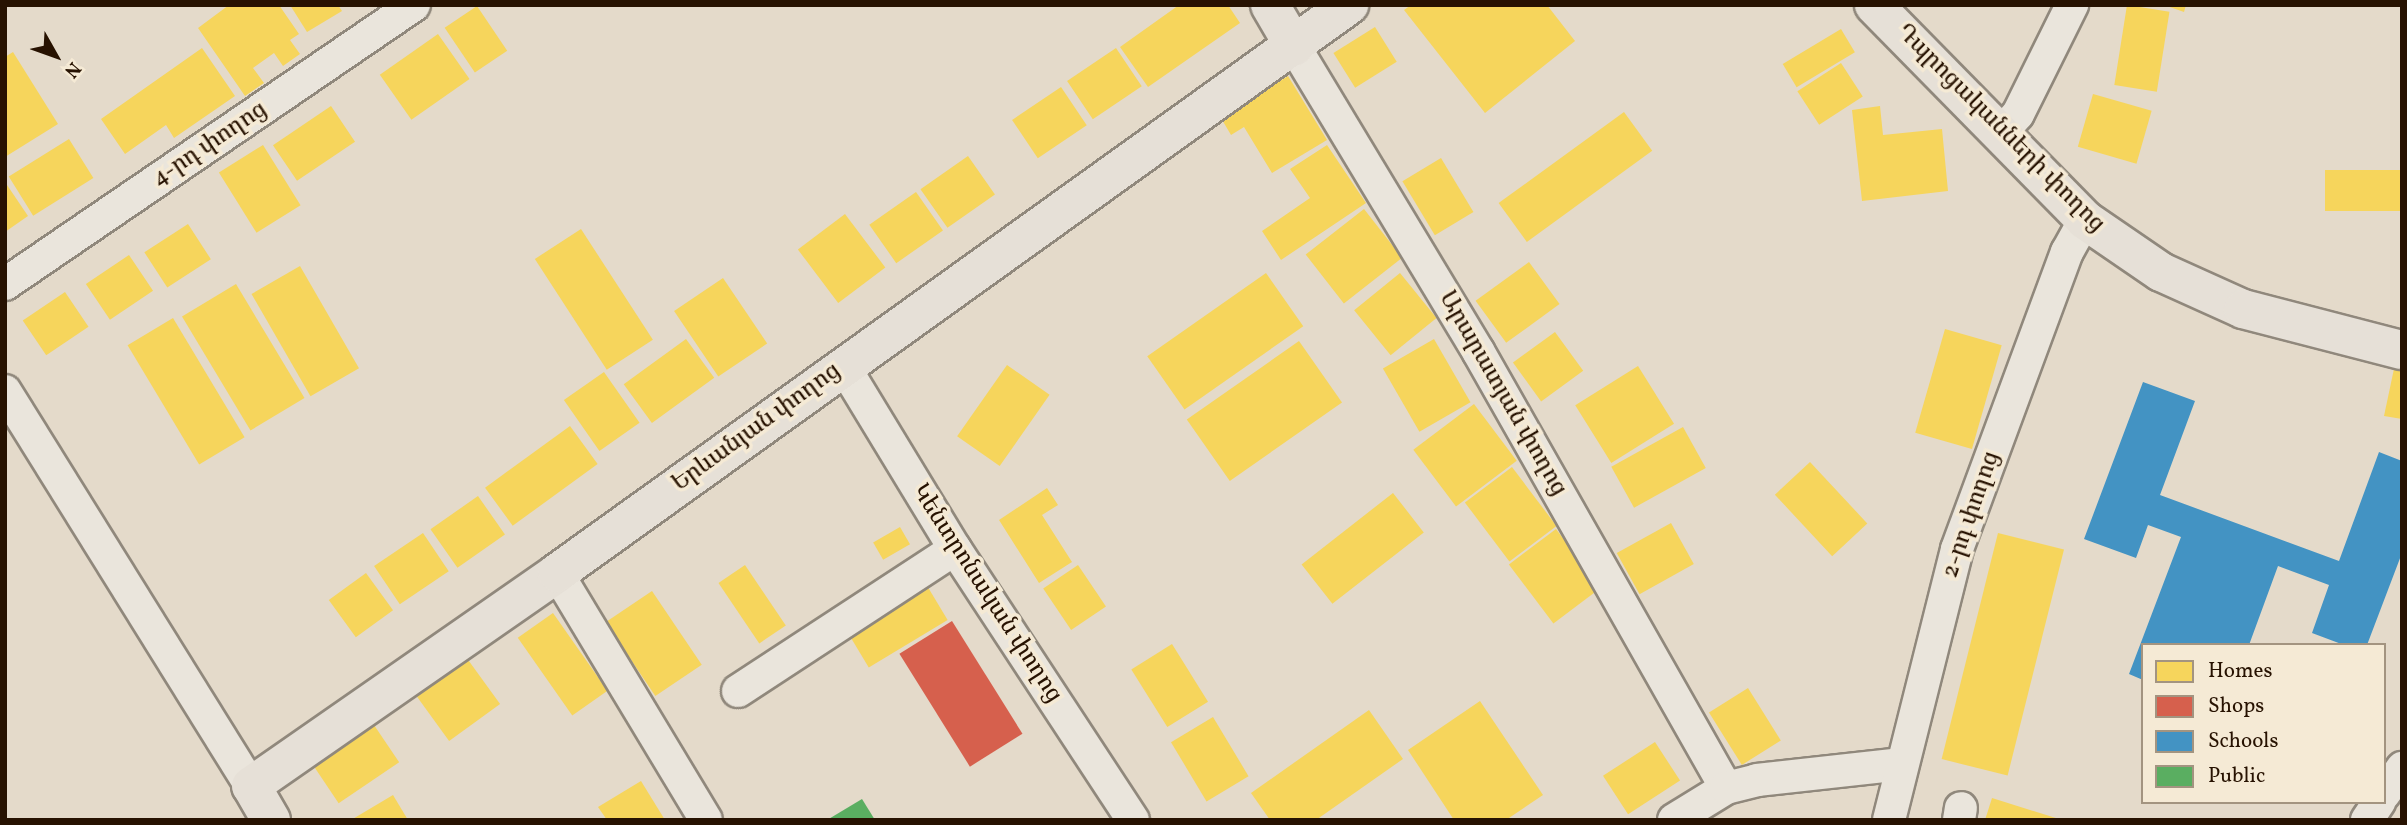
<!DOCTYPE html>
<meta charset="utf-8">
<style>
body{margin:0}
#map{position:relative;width:2407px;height:825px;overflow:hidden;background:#e4daca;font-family:Vollkorn,"Noto Serif Armenian",serif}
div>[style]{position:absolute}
.homes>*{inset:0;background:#f6d55c;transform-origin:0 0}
.shops>*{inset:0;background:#d6604d;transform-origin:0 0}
.schools>*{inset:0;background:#4393c3}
.public>*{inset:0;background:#5aae61}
.roads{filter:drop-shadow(2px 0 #90887c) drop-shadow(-2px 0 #90887c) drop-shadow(0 2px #90887c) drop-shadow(0 -2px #90887c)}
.minor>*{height:32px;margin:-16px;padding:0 16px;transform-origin:16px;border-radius:16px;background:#eae5dc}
.major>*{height:38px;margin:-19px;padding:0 19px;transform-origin:19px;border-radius:19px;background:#e6e0d7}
span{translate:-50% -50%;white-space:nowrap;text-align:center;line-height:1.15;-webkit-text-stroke:7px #f5ead5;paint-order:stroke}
.street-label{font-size:24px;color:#271201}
.frame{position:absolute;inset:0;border:7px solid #271201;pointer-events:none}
.legend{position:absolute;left:2141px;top:643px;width:245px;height:161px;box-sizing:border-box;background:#f5ead5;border:2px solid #a39480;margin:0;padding:9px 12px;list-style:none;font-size:21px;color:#271201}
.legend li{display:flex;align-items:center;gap:14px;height:35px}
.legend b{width:35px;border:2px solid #a39480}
.north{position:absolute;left:21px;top:21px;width:70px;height:70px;-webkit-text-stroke:5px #f5ead5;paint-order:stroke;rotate:130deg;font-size:19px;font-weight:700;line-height:28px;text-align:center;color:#271201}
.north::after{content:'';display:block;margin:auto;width:24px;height:32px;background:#271201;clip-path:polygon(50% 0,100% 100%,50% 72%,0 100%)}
</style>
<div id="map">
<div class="homes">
<div style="clip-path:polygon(229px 5px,279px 5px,299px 34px,290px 40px,300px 54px,283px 66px,274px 53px,253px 68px,264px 83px,245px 96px,198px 28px)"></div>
<div style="clip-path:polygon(290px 5px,338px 5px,342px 11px,307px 32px)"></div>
<div style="clip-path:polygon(1179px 5px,1228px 5px,1240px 23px,1148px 87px,1120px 47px)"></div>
<div style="clip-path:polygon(1411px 5px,1547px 5px,1575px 41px,1485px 113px,1404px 10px)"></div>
<div style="left:2127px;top:5px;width:43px;height:81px;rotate:9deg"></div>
<div style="clip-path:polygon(2164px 5px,2186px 5px,2184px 12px)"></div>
<div style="left:477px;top:6px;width:54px;height:39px;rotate:56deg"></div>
<div style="left:1375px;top:27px;width:41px;height:49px;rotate:58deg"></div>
<div style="left:1841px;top:29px;width:27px;height:68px;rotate:59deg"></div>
<div style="left:438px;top:34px;width:55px;height:71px;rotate:55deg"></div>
<div style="clip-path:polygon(202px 48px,235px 96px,174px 138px,166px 125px,125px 154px,101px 119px)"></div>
<div style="left:1116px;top:48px;width:46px;height:59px;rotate:56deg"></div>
<div style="clip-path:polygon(13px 52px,58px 124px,5px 157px,5px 57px)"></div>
<div style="left:1841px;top:63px;width:40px;height:52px;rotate:57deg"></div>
<div style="clip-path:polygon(1288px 76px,1327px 140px,1272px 173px,1244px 127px,1231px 135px,1221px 118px)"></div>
<div style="left:1061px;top:87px;width:46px;height:59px;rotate:56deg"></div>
<div style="left:2093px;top:94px;width:61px;height:55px;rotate:16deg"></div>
<div style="left:331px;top:106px;width:43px;height:70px;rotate:56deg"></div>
<div style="clip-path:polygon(1880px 106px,1883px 135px,1942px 129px,1948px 191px,1862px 201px,1852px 110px)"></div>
<div style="left:1624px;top:112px;width:48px;height:155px;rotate:54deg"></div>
<div style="left:69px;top:139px;width:46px;height:71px;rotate:58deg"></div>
<div style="left:263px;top:145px;width:71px;height:52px;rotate:58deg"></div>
<div style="clip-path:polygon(1327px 145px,1366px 203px,1281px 260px,1262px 231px,1310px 198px,1290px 169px)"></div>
<div style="left:968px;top:156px;width:47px;height:58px;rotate:55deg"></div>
<div style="left:1441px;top:158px;width:63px;height:45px;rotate:59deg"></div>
<div style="left:2402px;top:170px;width:41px;height:77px;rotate:90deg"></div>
<div style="clip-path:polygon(5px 182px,28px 216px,5px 232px)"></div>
<div style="left:916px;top:192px;width:47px;height:57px;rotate:55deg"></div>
<div style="left:1364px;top:209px;width:62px;height:74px;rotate:52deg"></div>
<div style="left:845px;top:214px;width:67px;height:59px;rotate:53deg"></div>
<div style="left:188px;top:224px;width:42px;height:52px;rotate:57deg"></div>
<div style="left:581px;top:229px;width:132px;height:55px;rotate:57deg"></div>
<div style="left:129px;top:255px;width:43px;height:52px;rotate:56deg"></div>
<div style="left:1529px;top:262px;width:52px;height:66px;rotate:54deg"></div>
<div style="left:300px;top:266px;width:118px;height:56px;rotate:60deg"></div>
<div style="left:1266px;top:273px;width:65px;height:145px;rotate:55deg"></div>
<div style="left:1400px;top:273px;width:58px;height:59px;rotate:51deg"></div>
<div style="left:723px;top:278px;width:79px;height:59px;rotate:56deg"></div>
<div style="left:236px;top:284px;width:133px;height:63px;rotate:59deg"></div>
<div style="left:65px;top:292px;width:42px;height:51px;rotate:56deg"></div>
<div style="left:173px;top:318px;width:139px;height:53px;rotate:59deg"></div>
<div style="left:1945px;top:329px;width:59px;height:108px;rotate:16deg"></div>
<div style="left:1555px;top:332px;width:48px;height:52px;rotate:54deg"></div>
<div style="left:686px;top:339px;width:48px;height:77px;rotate:54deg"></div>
<div style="left:1434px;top:339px;width:73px;height:59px;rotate:60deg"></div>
<div style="left:1299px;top:341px;width:75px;height:137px;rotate:55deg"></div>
<div style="clip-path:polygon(2395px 364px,2402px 365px,2402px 419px,2384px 416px)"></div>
<div style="left:1007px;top:365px;width:52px;height:87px;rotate:35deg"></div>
<div style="left:1638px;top:366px;width:68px;height:74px;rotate:58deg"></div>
<div style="left:604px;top:372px;width:62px;height:49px;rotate:55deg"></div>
<div style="left:1474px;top:404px;width:71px;height:76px;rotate:53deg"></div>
<div style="left:570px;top:426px;width:47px;height:105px;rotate:54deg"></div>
<div style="left:1683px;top:427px;width:47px;height:82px;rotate:61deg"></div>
<div style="left:1810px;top:462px;width:84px;height:48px;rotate:47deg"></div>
<div style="left:1512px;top:467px;width:74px;height:59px;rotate:53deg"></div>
<div style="clip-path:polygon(1047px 488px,1058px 505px,1042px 515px,1072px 562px,1039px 583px,999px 520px)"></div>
<div style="left:1393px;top:493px;width:50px;height:116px;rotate:52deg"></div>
<div style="left:478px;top:496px;width:47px;height:58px;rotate:55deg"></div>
<div style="left:1671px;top:523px;width:47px;height:62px;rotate:61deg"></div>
<div style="left:900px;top:527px;width:20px;height:31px;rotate:60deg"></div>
<div style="left:1556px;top:529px;width:74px;height:59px;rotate:53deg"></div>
<div style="left:423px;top:533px;width:46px;height:59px;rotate:56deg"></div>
<div style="left:1998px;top:533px;width:68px;height:233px;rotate:14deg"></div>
<div style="left:745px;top:565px;width:73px;height:32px;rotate:56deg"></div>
<div style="left:1078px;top:565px;width:50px;height:42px;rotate:56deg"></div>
<div style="left:366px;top:573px;width:46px;height:46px;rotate:54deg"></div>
<div style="left:926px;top:584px;width:42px;height:92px;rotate:59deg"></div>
<div style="left:652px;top:591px;width:89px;height:56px;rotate:56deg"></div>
<div style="left:553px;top:613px;width:95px;height:43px;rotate:55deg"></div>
<div style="left:1172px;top:644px;width:68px;height:48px;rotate:58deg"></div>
<div style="left:466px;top:657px;width:58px;height:63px;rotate:54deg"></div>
<div style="left:1748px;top:688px;width:62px;height:46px;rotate:58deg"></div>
<div style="clip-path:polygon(1480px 701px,1543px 795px,1506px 820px,1454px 820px,1408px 750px)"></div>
<div style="clip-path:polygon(1369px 710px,1403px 759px,1316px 820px,1270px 820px,1251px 793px)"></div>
<div style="left:1213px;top:717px;width:69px;height:49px;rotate:59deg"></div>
<div style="left:374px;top:725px;width:45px;height:73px;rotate:56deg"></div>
<div style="left:1655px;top:742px;width:46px;height:62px;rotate:57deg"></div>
<div style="clip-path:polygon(641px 781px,665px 820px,607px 820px,598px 807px)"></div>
<div style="clip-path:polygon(393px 795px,408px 820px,351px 820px)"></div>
<div style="clip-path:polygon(1992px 798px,2059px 819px,2059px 820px,1985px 820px)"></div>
</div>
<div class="shops">
<div style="left:952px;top:621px;width:133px;height:62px;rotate:58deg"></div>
</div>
<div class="schools">
<div style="clip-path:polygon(2143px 382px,2195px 401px,2160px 495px,2339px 561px,2379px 452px,2402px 461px,2402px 553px,2367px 645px,2344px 645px,2312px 633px,2329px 585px,2278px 566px,2249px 645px,2143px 645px,2143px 680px,2129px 674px,2181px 537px,2148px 525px,2136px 558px,2084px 539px)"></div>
</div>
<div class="public">
<div style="clip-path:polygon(862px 799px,875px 820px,827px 820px)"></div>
</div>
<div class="roads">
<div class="minor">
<div style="left:1294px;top:46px;width:356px;rotate:58.9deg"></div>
<div style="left:1478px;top:351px;width:502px;rotate:60.42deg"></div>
<div style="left:1999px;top:135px;width:28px;rotate:-48deg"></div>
<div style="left:2018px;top:114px;width:122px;rotate:-63.6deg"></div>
<div style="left:5px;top:284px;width:495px;rotate:-34.3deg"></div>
<div style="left:843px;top:365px;width:215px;rotate:58.7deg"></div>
<div style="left:955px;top:549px;width:324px;rotate:56.7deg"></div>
<div style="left:5px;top:391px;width:465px;rotate:58.1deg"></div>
<div style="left:557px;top:573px;width:288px;rotate:58.9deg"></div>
<div style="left:738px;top:691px;width:259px;rotate:-33.2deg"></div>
<div style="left:2384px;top:794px;width:32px;rotate:-55deg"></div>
<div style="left:1674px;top:820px;width:61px;rotate:-31.6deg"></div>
<div style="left:1726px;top:788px;width:32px;rotate:-14deg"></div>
<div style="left:1757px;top:780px;width:146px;rotate:-6.3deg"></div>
<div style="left:1889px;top:820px;width:279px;rotate:-75.9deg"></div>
<div style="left:1957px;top:549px;width:317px;rotate:-69.7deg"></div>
<div style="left:2067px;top:252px;width:37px;rotate:-61deg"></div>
<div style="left:1959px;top:820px;width:12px;rotate:-81deg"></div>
<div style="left:2367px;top:820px;width:22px;rotate:-56deg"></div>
</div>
<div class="major">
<div style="left:1270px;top:5px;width:48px;rotate:59.7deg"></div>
<div style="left:1874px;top:5px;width:301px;rotate:45.5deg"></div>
<div style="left:2085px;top:220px;width:92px;rotate:34.4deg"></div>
<div style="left:2161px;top:272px;width:90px;rotate:24.3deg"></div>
<div style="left:2243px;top:309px;width:164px;rotate:14.5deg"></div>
<div style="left:271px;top:820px;width:39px;rotate:-120deg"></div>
<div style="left:251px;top:786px;width:373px;rotate:-34.8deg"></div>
<div style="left:557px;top:573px;width:975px;rotate:-35.65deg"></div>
</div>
</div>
<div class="street-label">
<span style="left:2000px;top:129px;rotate:45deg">Դպրոցականների փողոց</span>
<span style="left:210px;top:145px;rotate:-34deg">4-րդ փողոց</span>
<span style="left:1502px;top:394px;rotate:60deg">Արարատյան փողոց</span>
<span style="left:757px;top:428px;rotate:-36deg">Երևանյան փողոց</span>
<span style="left:1972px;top:515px;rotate:-71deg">2-րդ փողոց</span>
<span style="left:986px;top:594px;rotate:57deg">Կենտրոնական փողոց</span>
</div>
<div class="frame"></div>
<ul class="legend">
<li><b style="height:19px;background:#f6d55c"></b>Homes</li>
<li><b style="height:19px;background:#d6604d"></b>Shops</li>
<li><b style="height:19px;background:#4393c3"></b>Schools</li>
<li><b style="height:19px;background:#5aae61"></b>Public</li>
</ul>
<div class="north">N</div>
</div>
